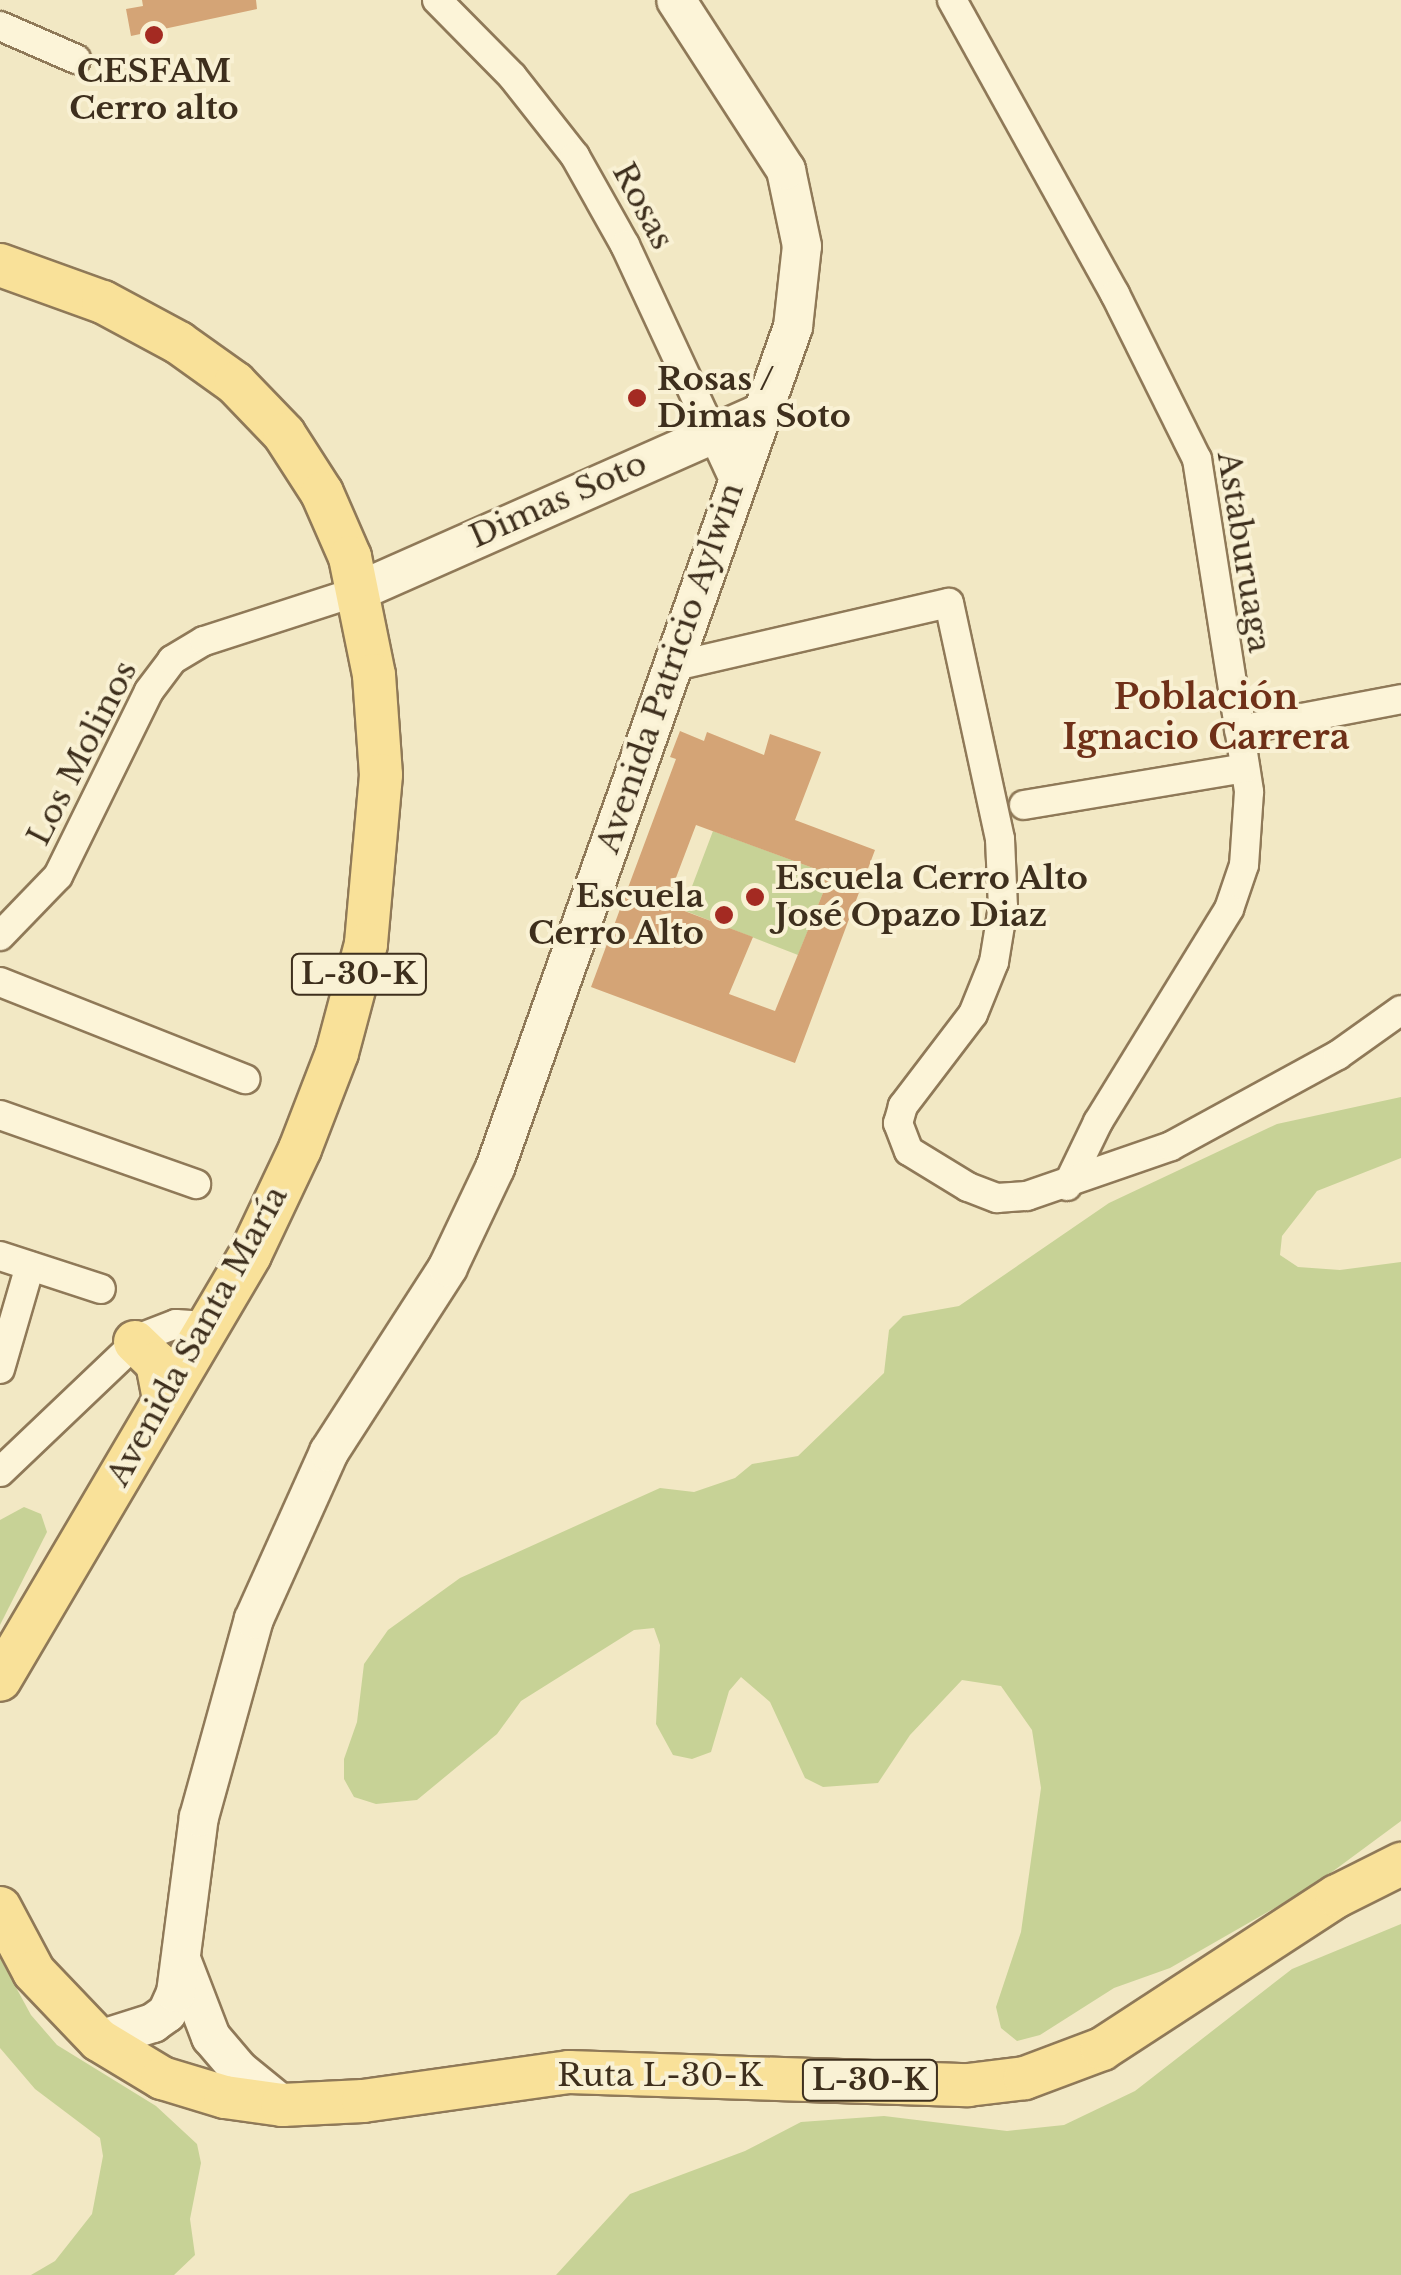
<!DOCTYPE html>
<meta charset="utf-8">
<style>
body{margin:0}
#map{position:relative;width:1401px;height:2275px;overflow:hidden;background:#f2e8c4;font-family:"Libre Baskerville",serif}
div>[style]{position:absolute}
.green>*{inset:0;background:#c7d296}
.building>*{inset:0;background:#d4a476}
.roads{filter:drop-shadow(2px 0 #8f7958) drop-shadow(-2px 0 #8f7958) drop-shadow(0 2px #8f7958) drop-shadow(0 -2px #8f7958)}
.street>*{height:28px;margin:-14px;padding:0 14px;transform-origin:14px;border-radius:14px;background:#fcf4d8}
.secondary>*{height:38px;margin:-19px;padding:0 19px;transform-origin:19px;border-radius:19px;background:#fcf4d8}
.primary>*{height:42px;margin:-21px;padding:0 21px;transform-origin:21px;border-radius:21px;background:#f9e199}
.dots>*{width:28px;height:28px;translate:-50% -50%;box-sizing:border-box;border:5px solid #f9f1d4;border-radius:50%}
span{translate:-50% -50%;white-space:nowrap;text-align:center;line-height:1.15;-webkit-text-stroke:8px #f9f1d4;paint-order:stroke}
.shield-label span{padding:2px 8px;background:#f9f1d4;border:2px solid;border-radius:8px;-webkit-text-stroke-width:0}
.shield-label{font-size:30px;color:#3e2f1d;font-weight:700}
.poi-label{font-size:32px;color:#3e2f1d;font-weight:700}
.left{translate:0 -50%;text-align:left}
.right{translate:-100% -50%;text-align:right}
.street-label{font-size:32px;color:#3e2f1d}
.neighbourhood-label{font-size:35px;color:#6f3018;font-weight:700}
</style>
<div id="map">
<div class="green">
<div style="clip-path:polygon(713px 831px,824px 872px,821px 881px,827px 883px,798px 955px,683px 910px)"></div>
<div style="clip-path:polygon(1401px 1097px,1401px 1158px,1317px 1191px,1282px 1236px,1280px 1255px,1298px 1267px,1340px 1270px,1401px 1262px,1401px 1821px,1313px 1886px,1170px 1968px,1114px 1988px,1040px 2035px,1017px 2041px,1001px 2028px,996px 2007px,1021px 1932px,1041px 1788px,1032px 1730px,1001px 1686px,962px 1680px,910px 1735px,878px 1783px,823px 1787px,805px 1778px,770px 1702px,741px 1677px,729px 1691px,711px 1752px,692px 1759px,673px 1755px,656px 1724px,660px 1645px,654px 1628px,634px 1630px,521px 1701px,497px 1734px,417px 1800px,376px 1804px,354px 1797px,344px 1779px,344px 1759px,357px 1722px,364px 1664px,388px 1630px,460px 1578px,660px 1488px,694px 1492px,735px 1478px,752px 1464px,798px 1456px,884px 1373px,889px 1330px,903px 1316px,959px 1306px,1109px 1203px,1277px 1124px)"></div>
<div style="clip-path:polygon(24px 1507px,41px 1514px,47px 1532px,0 1625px,0 1520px)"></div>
<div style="clip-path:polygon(1401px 1924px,1401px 2275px,556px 2275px,630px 2194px,745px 2151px,801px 2122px,884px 2116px,1007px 2131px,1064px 2125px,1135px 2091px,1292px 1969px)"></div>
<div style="clip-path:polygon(0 1958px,31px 2015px,57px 2045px,156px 2106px,197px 2144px,201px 2163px,190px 2219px,195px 2255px,174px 2275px,31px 2275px,55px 2261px,92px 2214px,103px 2156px,100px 2138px,35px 2089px,0 2048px)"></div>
</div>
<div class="building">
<div style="clip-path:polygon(142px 0,256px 0,257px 9px,131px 36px,126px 9px,143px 6px)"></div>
<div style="clip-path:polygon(evenodd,680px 731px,704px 741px,707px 732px,764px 755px,770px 734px,821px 752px,795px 820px,875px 850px,795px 1063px,591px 987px,676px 759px,670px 757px,680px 731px,696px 825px,824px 872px,821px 881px,827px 883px,775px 1011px,729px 994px,753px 937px,666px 904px,696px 825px)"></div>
</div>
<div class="roads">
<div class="street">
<div style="left:437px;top:0;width:107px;rotate:45.4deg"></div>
<div style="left:512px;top:76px;width:102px;rotate:51.8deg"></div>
<div style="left:575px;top:156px;width:102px;rotate:60.7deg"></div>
<div style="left:625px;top:245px;width:259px;rotate:65.1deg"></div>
<div style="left:952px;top:0;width:336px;rotate:61deg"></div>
<div style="left:1115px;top:294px;width:184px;rotate:63.6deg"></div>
<div style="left:1197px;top:459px;width:337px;rotate:81.1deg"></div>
<div style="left:1249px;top:792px;width:73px;rotate:93.9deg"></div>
<div style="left:1244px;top:865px;width:46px;rotate:108.8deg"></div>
<div style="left:1229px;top:909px;width:250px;rotate:121.6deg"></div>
<div style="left:1098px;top:1122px;width:71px;rotate:115.8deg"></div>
<div style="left:0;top:26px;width:83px;rotate:23.5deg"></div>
<div style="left:671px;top:667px;width:285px;rotate:-13deg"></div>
<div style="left:949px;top:603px;width:241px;rotate:77.8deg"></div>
<div style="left:1000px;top:839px;width:68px;rotate:87.5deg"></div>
<div style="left:1003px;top:907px;width:56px;rotate:99.3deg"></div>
<div style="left:994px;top:962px;width:56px;rotate:112deg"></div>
<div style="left:973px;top:1014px;width:116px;rotate:127.3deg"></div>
<div style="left:903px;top:1106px;width:18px;rotate:106deg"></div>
<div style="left:898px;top:1123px;width:30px;rotate:69deg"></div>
<div style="left:909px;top:1151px;width:69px;rotate:31.4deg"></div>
<div style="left:968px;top:1187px;width:31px;rotate:21deg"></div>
<div style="left:997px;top:1198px;width:30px;rotate:-4deg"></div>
<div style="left:1027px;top:1196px;width:152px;rotate:-19.1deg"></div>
<div style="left:1171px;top:1146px;width:190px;rotate:-28.6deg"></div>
<div style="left:1338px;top:1055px;width:77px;rotate:-35.5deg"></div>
<div style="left:1239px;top:730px;width:165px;rotate:-10.8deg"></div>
<div style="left:1024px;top:805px;width:224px;rotate:-9.5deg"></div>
<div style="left:0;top:936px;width:83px;rotate:-46deg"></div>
<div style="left:58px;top:876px;width:206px;rotate:-63.8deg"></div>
<div style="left:149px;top:691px;width:39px;rotate:-53deg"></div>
<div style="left:172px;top:660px;width:37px;rotate:-31deg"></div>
<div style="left:204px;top:641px;width:163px;rotate:-17.9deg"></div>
<div style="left:0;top:982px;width:264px;rotate:21.6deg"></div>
<div style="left:0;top:1115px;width:208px;rotate:19.4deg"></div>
<div style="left:0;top:1256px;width:106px;rotate:18.1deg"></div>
<div style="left:0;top:1369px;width:107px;rotate:-73.8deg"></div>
<div style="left:0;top:1472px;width:196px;rotate:-43.6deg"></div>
<div style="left:142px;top:1337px;width:36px;rotate:-21deg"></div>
<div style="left:176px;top:1324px;width:29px;rotate:4deg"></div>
</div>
<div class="secondary">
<div style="left:359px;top:591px;width:437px;rotate:-23.9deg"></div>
<div style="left:181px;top:1959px;width:84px;rotate:69deg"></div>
<div style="left:211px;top:2037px;width:43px;rotate:49.7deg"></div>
<div style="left:239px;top:2070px;width:55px;rotate:39.1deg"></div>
<div style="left:99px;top:2040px;width:57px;rotate:-17.5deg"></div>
<div style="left:153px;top:2023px;width:17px;rotate:-36deg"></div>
<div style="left:167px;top:2013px;width:22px;rotate:-66deg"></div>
<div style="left:176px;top:1993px;width:177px;rotate:-82.6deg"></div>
<div style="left:199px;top:1817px;width:205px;rotate:-74.5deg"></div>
<div style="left:254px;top:1619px;width:183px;rotate:-65.8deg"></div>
<div style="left:329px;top:1452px;width:220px;rotate:-57.2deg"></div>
<div style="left:448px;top:1267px;width:110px;rotate:-64.6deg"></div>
<div style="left:495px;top:1168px;width:892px;rotate:-70.49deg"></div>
<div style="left:793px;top:327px;width:81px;rotate:-83.7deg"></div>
<div style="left:802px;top:246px;width:78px;rotate:-101.9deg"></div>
<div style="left:786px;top:170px;width:202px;rotate:-122.9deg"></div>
</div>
<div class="primary">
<div style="left:0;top:265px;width:109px;rotate:19.8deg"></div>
<div style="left:103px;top:302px;width:86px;rotate:28.3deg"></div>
<div style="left:179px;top:343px;width:69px;rotate:35.5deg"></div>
<div style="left:235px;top:383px;width:71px;rotate:46.1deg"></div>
<div style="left:284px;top:434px;width:70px;rotate:57.2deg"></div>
<div style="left:322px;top:493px;width:70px;rotate:66.4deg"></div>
<div style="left:350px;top:557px;width:120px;rotate:78.5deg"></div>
<div style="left:374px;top:675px;width:100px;rotate:86deg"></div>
<div style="left:381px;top:775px;width:170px;rotate:95.1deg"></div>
<div style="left:366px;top:944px;width:113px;rotate:104.9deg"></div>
<div style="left:337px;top:1053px;width:103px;rotate:111.1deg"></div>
<div style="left:300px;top:1149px;width:117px;rotate:115.3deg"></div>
<div style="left:250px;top:1255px;width:493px;rotate:120.5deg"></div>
<div style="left:135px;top:1342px;width:30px;rotate:44deg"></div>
<div style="left:157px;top:1363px;width:38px;rotate:79deg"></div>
<div style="left:0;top:1908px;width:72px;rotate:62deg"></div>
<div style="left:34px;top:1972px;width:94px;rotate:46.3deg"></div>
<div style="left:99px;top:2040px;width:74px;rotate:31.1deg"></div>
<div style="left:162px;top:2078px;width:66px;rotate:16.8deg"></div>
<div style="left:225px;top:2097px;width:58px;rotate:8deg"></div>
<div style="left:282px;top:2105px;width:81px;rotate:-2.8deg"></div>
<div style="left:363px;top:2101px;width:208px;rotate:-8deg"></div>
<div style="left:569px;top:2072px;width:399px;rotate:1.9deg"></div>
<div style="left:968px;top:2085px;width:57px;rotate:-7deg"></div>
<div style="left:1025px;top:2078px;width:82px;rotate:-20.6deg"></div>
<div style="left:1102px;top:2049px;width:280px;rotate:-33.1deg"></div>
<div style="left:1337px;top:1896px;width:72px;rotate:-26.6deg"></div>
</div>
</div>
<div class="dots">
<div style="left:154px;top:35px;background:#a42a22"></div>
<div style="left:637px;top:398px;background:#a42a22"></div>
<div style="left:755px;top:897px;background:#a42a22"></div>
<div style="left:724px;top:915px;background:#a42a22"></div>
</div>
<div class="shield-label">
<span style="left:359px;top:974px">L-30-K</span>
<span style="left:870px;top:2080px">L-30-K</span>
</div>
<div class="poi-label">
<span style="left:154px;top:90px">CESFAM<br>Cerro alto</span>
<span class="left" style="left:657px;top:398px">Rosas /<br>Dimas Soto</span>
<span class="left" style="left:775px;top:897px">Escuela Cerro Alto<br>José Opazo Diaz</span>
<span class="right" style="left:704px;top:915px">Escuela<br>Cerro Alto</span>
</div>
<div class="street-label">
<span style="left:643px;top:206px;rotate:62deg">Rosas</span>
<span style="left:558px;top:500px;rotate:-24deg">Dimas Soto</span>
<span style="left:1244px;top:552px;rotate:81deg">Astaburuaga</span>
<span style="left:670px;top:668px;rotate:-71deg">Avenida Patricio Aylwin</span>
<span style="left:82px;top:753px;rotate:-63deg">Los Molinos</span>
<span style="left:197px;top:1336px;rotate:-61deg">Avenida Santa María</span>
<span style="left:660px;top:2075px">Ruta L-30-K</span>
</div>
<div class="neighbourhood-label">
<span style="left:1206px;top:717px">Población<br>Ignacio Carrera</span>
</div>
</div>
